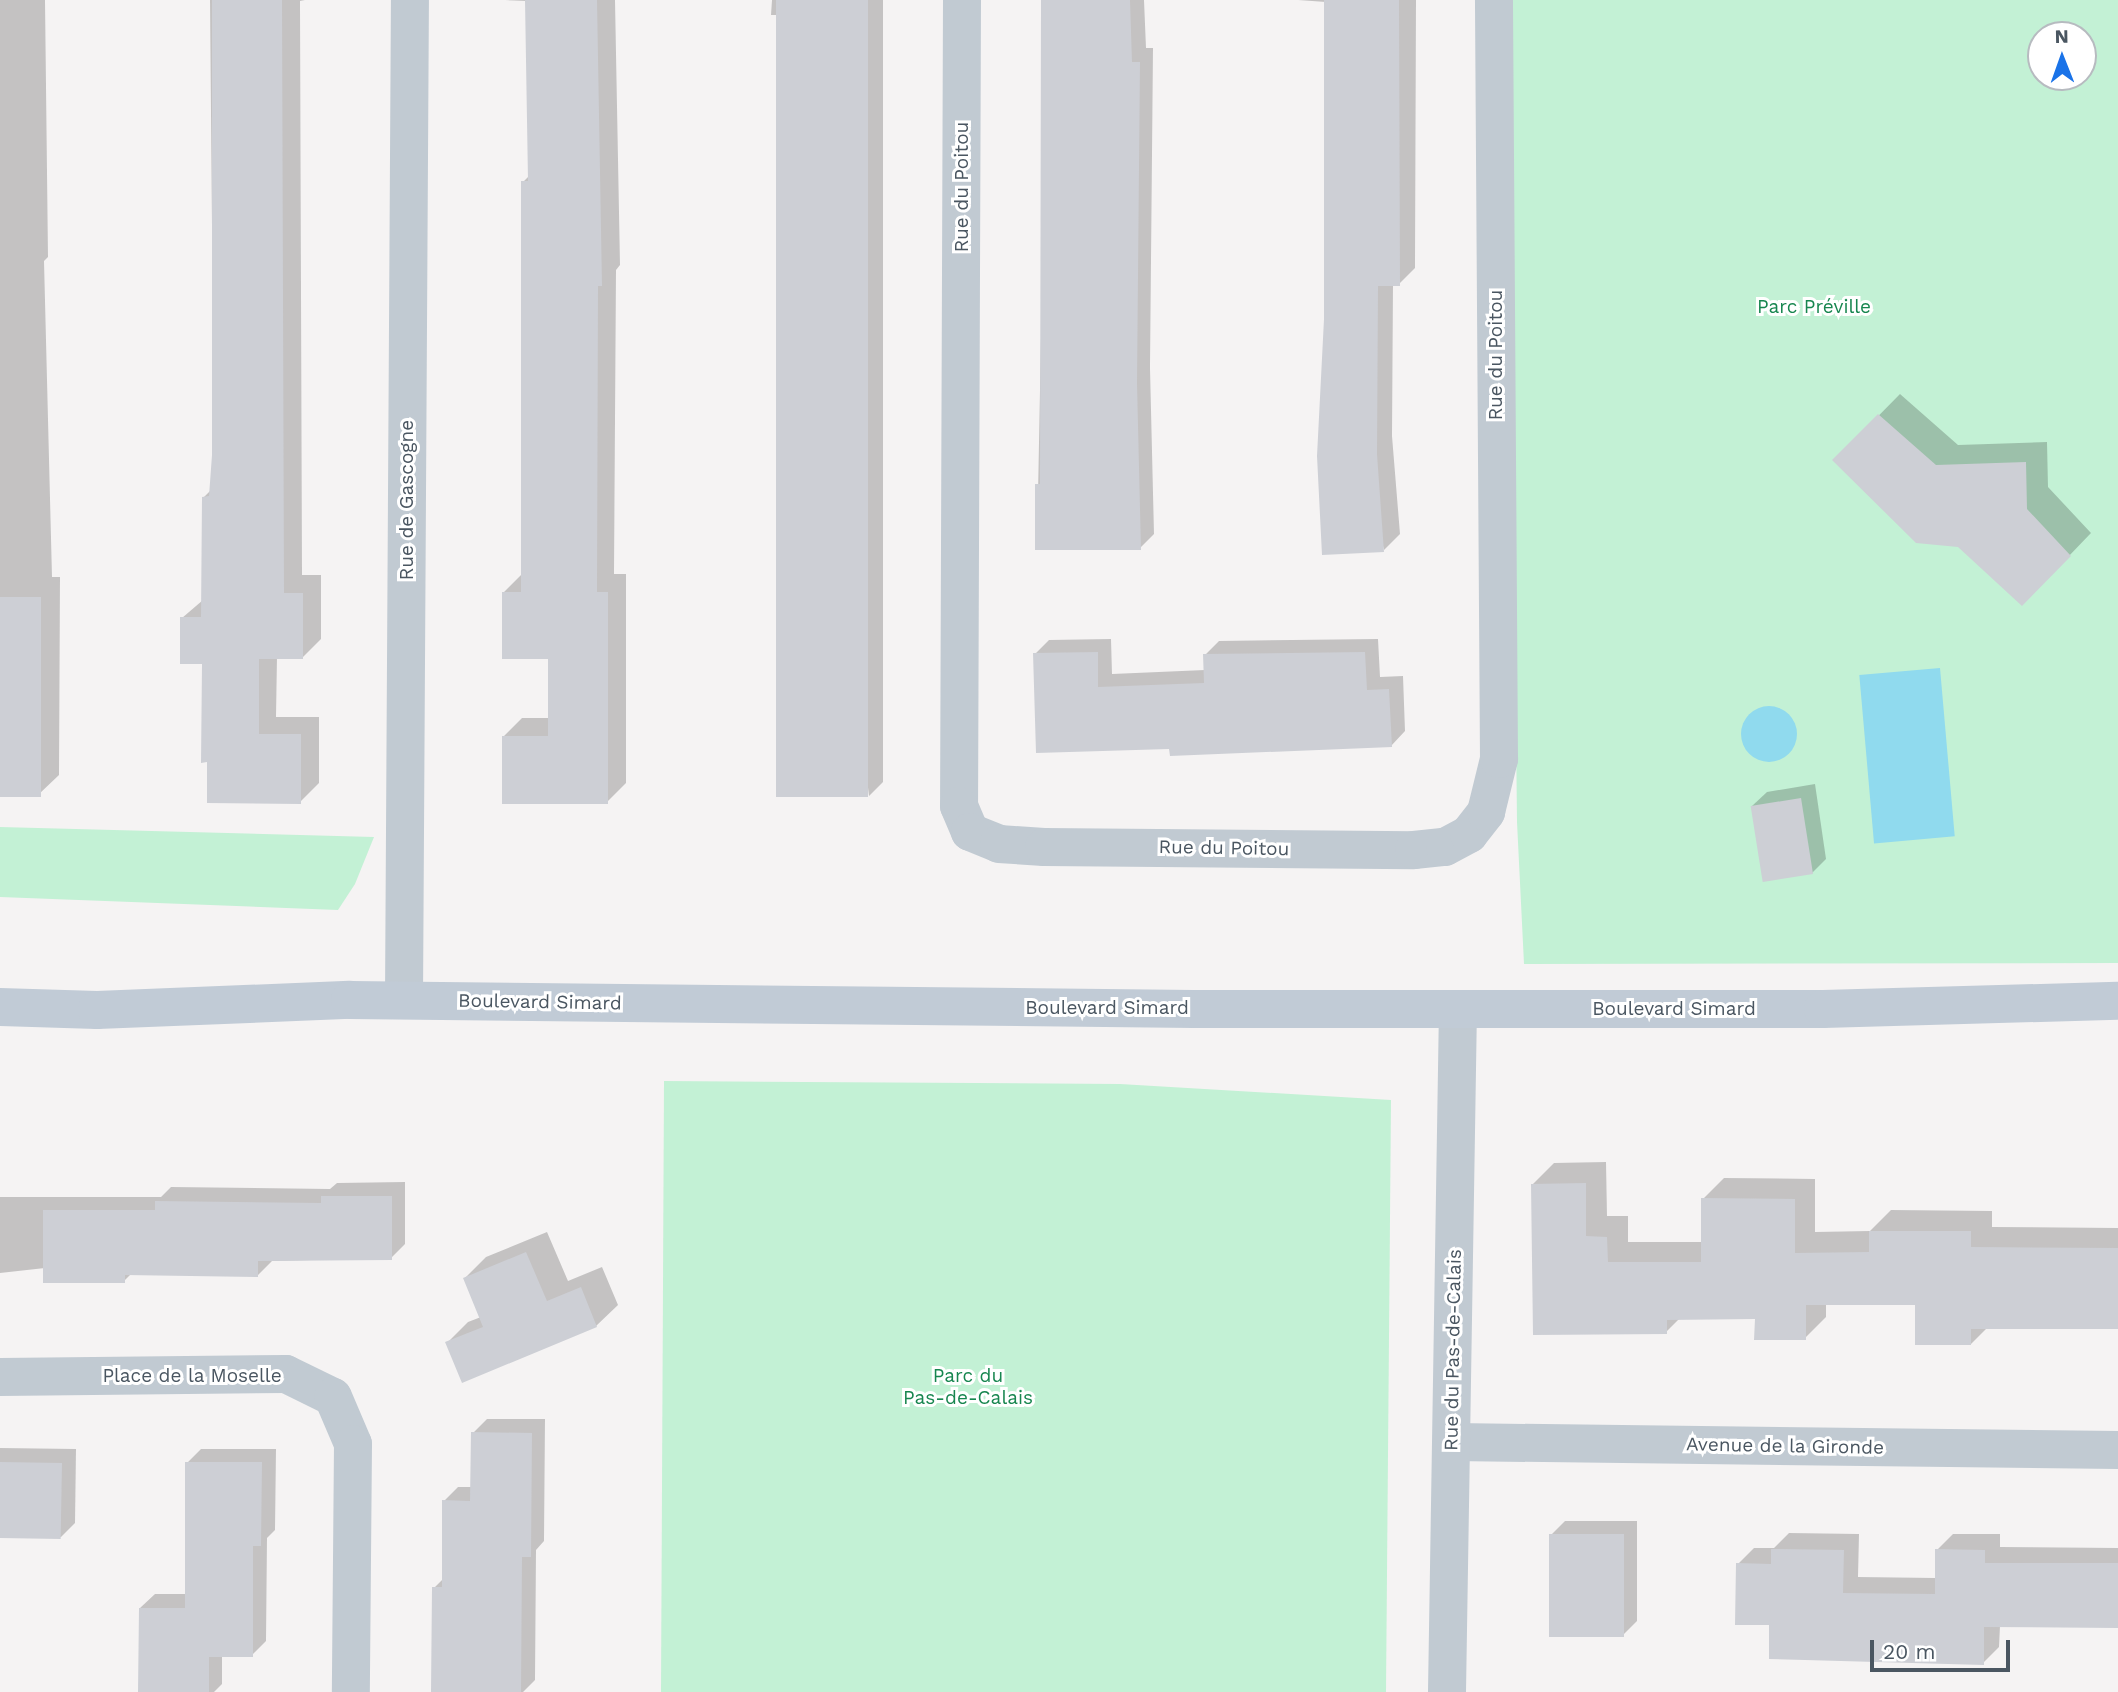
<!DOCTYPE html>
<meta charset="utf-8">
<style>
body{margin:0}
#map{position:relative;width:2118px;height:1692px;overflow:hidden;background:#f5f3f3;font-family:"Work Sans",sans-serif}
div>[style]{position:absolute}
.green>*{inset:0;background:#c3f1d5}
.water>*{inset:0;background:#90daee;transform-origin:0 0}
.round{border-radius:50%}
.shadow>*{inset:0;background:#0003}
.building>*{inset:0;background:#cdcfd5;transform-origin:0 0}
.street>*{height:38px;margin:-19px;padding:0 19px;transform-origin:19px;border-radius:19px;background:#c1cad2}
.secondary>*{height:38px;margin:-19px;padding:0 19px;transform-origin:19px;border-radius:19px;background:#c1cbd6}
span{translate:-50% -50%;white-space:nowrap;text-align:center;line-height:1.15;-webkit-text-stroke:6px #fff;paint-order:stroke}
.street-label{font-size:19px;color:#4a5661}
.park-label{font-size:19px;color:#17864f}
.north{position:absolute;left:2027px;top:21px;width:70px;height:70px;box-sizing:border-box;background:#fff;border:2px solid #b7bbc0;border-radius:50%;rotate:359deg;font-size:19px;font-weight:700;line-height:28px;text-align:center;color:#4a5661}
.north::after{content:'';display:block;margin:auto;width:24px;height:32px;background:#1a73e8;clip-path:polygon(50% 0,100% 100%,50% 72%,0 100%)}
.scale{position:absolute;left:1870px;top:1640px;width:140px;height:32px;box-sizing:border-box;border:4px solid #4a5661;border-top:0;padding-left:9px;font-size:21px;line-height:24px;white-space:nowrap;color:#4a5661;-webkit-text-stroke:5px #fff;paint-order:stroke}
</style>
<div id="map">
<div class="green">
<div style="clip-path:polygon(evenodd,1508px 0,2118px 0,2118px 963px,1524px 964px,1517px 822px,1508px 0,2041px 35px,2083px 35px,2083px 77px,2041px 77px,2041px 35px)"></div>
<div style="clip-path:polygon(0 827px,374px 837px,355px 884px,338px 910px,0 897px)"></div>
<div style="clip-path:polygon(664px 1081px,1120px 1084px,1391px 1100px,1386px 1692px,661px 1692px)"></div>
</div>
<div class="water">
<div style="left:1940px;top:668px;width:169px;height:81px;rotate:85deg"></div>
<div class="round" style="left:1741px;top:706px;width:56px;height:56px"></div>
</div>
<div class="shadow">
<div style="clip-path:polygon(0 0,45px 0,48px 257px,44px 261px,52px 577px,60px 577px,59px 775px,38px 795px,0 795px)"></div>
<div style="clip-path:polygon(210px 0,305px 0,300px 1px,302px 575px,321px 575px,321px 639px,303px 657px,277px 657px,276px 717px,319px 717px,319px 783px,300px 802px,203px 662px,182px 618px,203px 600px,204px 497px,211px 490px,214px 455px)"></div>
<div style="clip-path:polygon(505px 0,615px 0,620px 265px,616px 270px,614px 574px,626px 574px,626px 783px,607px 802px,504px 736px,522px 718px,549px 718px,550px 658px,504px 592px,523px 573px,523px 182px,530px 175px,527px 1px)"></div>
<div style="clip-path:polygon(772px 0,883px 0,883px 782px,869px 796px,778px 15px,771px 15px)"></div>
<div style="clip-path:polygon(1041px 0,1144px 0,1146px 48px,1153px 48px,1150px 368px,1154px 534px,1140px 548px,1037px 548px,1045px 126px)"></div>
<div style="clip-path:polygon(1298px 0,1416px 0,1415px 268px,1399px 284px,1393px 284px,1392px 436px,1400px 534px,1384px 550px,1326px 319px,1326px 2px)"></div>
<div style="clip-path:polygon(1900px 394px,1958px 445px,2047px 442px,2048px 487px,2091px 533px,2043px 583px,1959px 545px,1835px 460px)"></div>
<div style="clip-path:polygon(1111px 639px,1112px 674px,1205px 670px,1205px 655px,1219px 641px,1378px 639px,1380px 677px,1403px 676px,1405px 731px,1391px 746px,1171px 748px,1035px 654px,1049px 640px)"></div>
<div style="clip-path:polygon(1815px 784px,1826px 859px,1812px 873px,1752px 806px,1767px 792px)"></div>
<div style="clip-path:polygon(1606px 1162px,1607px 1216px,1628px 1216px,1628px 1242px,1702px 1242px,1703px 1199px,1724px 1178px,1815px 1179px,1815px 1232px,1870px 1231px,1891px 1210px,1992px 1211px,1992px 1227px,2118px 1228px,2118px 1328px,1987px 1328px,1971px 1344px,1917px 1303px,1826px 1303px,1826px 1317px,1805px 1338px,1756px 1317px,1680px 1318px,1666px 1332px,1533px 1184px,1554px 1163px)"></div>
<div style="clip-path:polygon(405px 1182px,405px 1244px,391px 1258px,272px 1261px,258px 1275px,132px 1273px,124px 1281px,45px 1268px,0 1273px,0 1197px,161px 1197px,171px 1187px,330px 1189px,337px 1183px)"></div>
<div style="clip-path:polygon(547px 1232px,568px 1281px,602px 1267px,618px 1305px,596px 1326px,447px 1343px,468px 1322px,481px 1317px,465px 1278px,486px 1257px)"></div>
<div style="clip-path:polygon(487px 1419px,545px 1419px,544px 1541px,536px 1550px,535px 1680px,523px 1692px,433px 1692px,434px 1588px,444px 1578px,444px 1501px,458px 1487px,472px 1487px,473px 1433px)"></div>
<div style="clip-path:polygon(0 1448px,76px 1449px,75px 1523px,61px 1537px,0 1536px)"></div>
<div style="clip-path:polygon(201px 1449px,276px 1449px,275px 1530px,267px 1538px,266px 1641px,252px 1655px,222px 1655px,222px 1684px,214px 1692px,139px 1692px,140px 1608px,155px 1594px,186px 1594px,187px 1463px)"></div>
<div style="clip-path:polygon(1565px 1521px,1637px 1521px,1637px 1621px,1623px 1635px,1551px 1535px)"></div>
<div style="clip-path:polygon(1789px 1533px,1859px 1534px,1858px 1577px,1936px 1578px,1937px 1550px,1953px 1534px,2000px 1534px,2000px 1547px,2118px 1548px,2118px 1626px,2000px 1626px,1999px 1647px,1983px 1663px,1771px 1623px,1738px 1564px,1754px 1548px,1774px 1548px)"></div>
</div>
<div class="building">
<div style="clip-path:polygon(212px 0,282px 0,284px 593px,303px 593px,303px 659px,259px 659px,259px 734px,301px 734px,301px 804px,207px 803px,207px 762px,201px 763px,202px 664px,180px 664px,180px 617px,201px 617px,202px 497px,209px 496px,212px 455px)"></div>
<div style="clip-path:polygon(525px 0,597px 0,602px 286px,598px 286px,597px 592px,608px 592px,608px 804px,502px 804px,502px 736px,548px 736px,548px 659px,502px 659px,502px 592px,521px 592px,521px 181px,528px 181px)"></div>
<div style="left:776px;top:0;width:92px;height:797px"></div>
<div style="clip-path:polygon(1041px 0,1130px 0,1132px 62px,1140px 62px,1137px 383px,1141px 550px,1035px 550px,1035px 484px,1040px 484px)"></div>
<div style="clip-path:polygon(1324px 0,1399px 0,1400px 286px,1378px 286px,1377px 454px,1384px 552px,1322px 555px,1317px 456px,1324px 319px)"></div>
<div style="clip-path:polygon(1878px 414px,1936px 465px,2026px 462px,2027px 509px,2071px 556px,2022px 606px,1958px 547px,1916px 543px,1832px 460px)"></div>
<div style="left:0;top:597px;width:41px;height:200px"></div>
<div style="clip-path:polygon(1098px 652px,1098px 687px,1204px 683px,1203px 654px,1365px 652px,1367px 690px,1389px 689px,1392px 747px,1170px 756px,1169px 749px,1036px 753px,1033px 653px)"></div>
<div style="left:1801px;top:798px;width:77px;height:51px;rotate:81deg"></div>
<div style="clip-path:polygon(1586px 1183px,1586px 1236px,1607px 1237px,1608px 1262px,1701px 1262px,1701px 1198px,1795px 1199px,1795px 1253px,1869px 1252px,1869px 1231px,1971px 1231px,1971px 1247px,2118px 1248px,2118px 1329px,1971px 1329px,1971px 1345px,1915px 1345px,1915px 1305px,1806px 1305px,1806px 1340px,1754px 1340px,1755px 1319px,1667px 1320px,1667px 1334px,1533px 1335px,1531px 1184px)"></div>
<div style="clip-path:polygon(321px 1196px,392px 1196px,392px 1260px,258px 1261px,258px 1277px,125px 1275px,125px 1283px,43px 1283px,43px 1210px,155px 1210px,155px 1201px,321px 1203px)"></div>
<div style="clip-path:polygon(526px 1252px,547px 1301px,581px 1287px,597px 1327px,462px 1383px,445px 1342px,483px 1327px,463px 1278px)"></div>
<div style="clip-path:polygon(471px 1432px,532px 1433px,531px 1557px,522px 1557px,521px 1692px,431px 1692px,432px 1587px,442px 1587px,442px 1500px,470px 1501px)"></div>
<div style="left:0;top:1462px;width:62px;height:76px;rotate:1deg"></div>
<div style="clip-path:polygon(185px 1462px,262px 1462px,261px 1546px,253px 1546px,253px 1657px,209px 1657px,209px 1692px,138px 1692px,139px 1608px,185px 1608px)"></div>
<div style="left:1549px;top:1534px;width:75px;height:103px"></div>
<div style="clip-path:polygon(1771px 1549px,1844px 1550px,1843px 1593px,1935px 1594px,1935px 1549px,1985px 1550px,1985px 1563px,2118px 1563px,2118px 1628px,1984px 1627px,1984px 1665px,1769px 1659px,1769px 1625px,1735px 1625px,1736px 1563px,1771px 1564px)"></div>
</div>
<div class="street">
<div style="left:962px;top:0;width:806px;rotate:90.21deg"></div>
<div style="left:959px;top:806px;width:28px;rotate:67deg"></div>
<div style="left:970px;top:832px;width:31px;rotate:22deg"></div>
<div style="left:999px;top:844px;width:45px;rotate:3.8deg"></div>
<div style="left:1044px;top:847px;width:370px;rotate:0.5deg"></div>
<div style="left:1414px;top:850px;width:31px;rotate:-6deg"></div>
<div style="left:1445px;top:847px;width:27px;rotate:-28deg"></div>
<div style="left:1469px;top:834px;width:28px;rotate:-52deg"></div>
<div style="left:1486px;top:812px;width:55px;rotate:-76.2deg"></div>
<div style="left:1499px;top:759px;width:759px;rotate:-90.38deg"></div>
<div style="left:404px;top:1000px;width:1000px;rotate:-89.66deg"></div>
<div style="left:0;top:1377px;width:286px;rotate:-0.6deg"></div>
<div style="left:286px;top:1374px;width:52px;rotate:26.1deg"></div>
<div style="left:333px;top:1397px;width:51px;rotate:66.9deg"></div>
<div style="left:353px;top:1444px;width:248px;rotate:90.5deg"></div>
<div style="left:1453px;top:1442px;width:665px;rotate:0.69deg"></div>
<div style="left:1447px;top:1692px;width:683px;rotate:-89.08deg"></div>
</div>
<div class="secondary">
<div style="left:0;top:1007px;width:97px;rotate:1.8deg"></div>
<div style="left:97px;top:1010px;width:253px;rotate:-2.3deg"></div>
<div style="left:350px;top:1000px;width:844px;rotate:0.61deg"></div>
<div style="left:1194px;top:1009px;width:629px"></div>
<div style="left:1823px;top:1009px;width:295px;rotate:-1.6deg"></div>
</div>
<div class="street-label">
<span style="left:962px;top:187px;rotate:-90deg">Rue du Poitou</span>
<span style="left:1496px;top:355px;rotate:-90deg">Rue du Poitou</span>
<span style="left:407px;top:500px;rotate:-90deg">Rue de Gascogne</span>
<span style="left:1224px;top:848px;rotate:1deg">Rue du Poitou</span>
<span style="left:540px;top:1002px;rotate:1deg">Boulevard Simard</span>
<span style="left:1107px;top:1008px">Boulevard Simard</span>
<span style="left:1674px;top:1009px">Boulevard Simard</span>
<span style="left:1453px;top:1350px;rotate:-89deg">Rue du Pas-de-Calais</span>
<span style="left:192px;top:1376px">Place de la Moselle</span>
<span style="left:1785px;top:1446px;rotate:1deg">Avenue de la Gironde</span>
</div>
<div class="park-label">
<span style="left:1814px;top:307px">Parc Préville</span>
<span style="left:968px;top:1387px">Parc du<br>Pas-de-Calais</span>
</div>
<div class="north">N</div>
<div class="scale">20 m</div>
</div>
